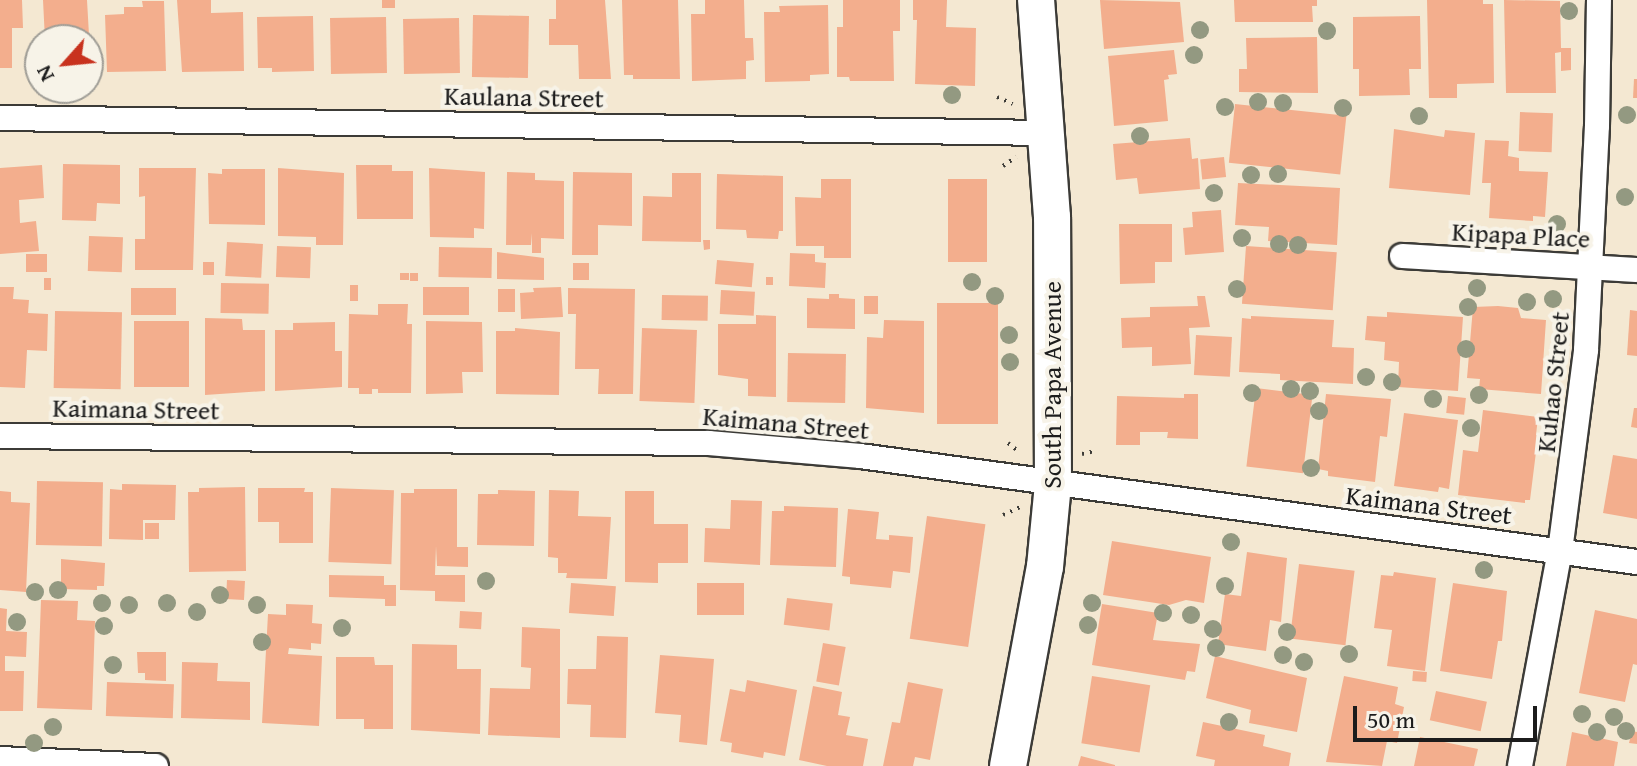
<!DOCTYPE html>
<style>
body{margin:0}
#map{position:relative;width:1637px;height:766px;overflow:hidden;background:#f4e8d2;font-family:"Gentium Book Plus",serif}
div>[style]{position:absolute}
.building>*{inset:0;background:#f3ae8d;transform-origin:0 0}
.path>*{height:4px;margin-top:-2px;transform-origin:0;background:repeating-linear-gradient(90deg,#3c3b37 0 2px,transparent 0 8px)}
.roads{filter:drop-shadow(2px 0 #3c3b37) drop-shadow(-2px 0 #3c3b37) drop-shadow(0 2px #3c3b37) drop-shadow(0 -2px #3c3b37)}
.street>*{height:24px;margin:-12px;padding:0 12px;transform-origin:12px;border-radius:12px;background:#fff}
.secondary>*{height:36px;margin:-18px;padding:0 18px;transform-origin:18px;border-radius:18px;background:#fff}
.trees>*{width:18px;height:18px;margin:-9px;border-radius:50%;background:#939981}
span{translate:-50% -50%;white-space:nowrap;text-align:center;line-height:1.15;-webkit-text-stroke:8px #f7f3e8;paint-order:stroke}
.street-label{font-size:26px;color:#1c1c1c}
.north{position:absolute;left:24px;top:24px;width:80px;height:80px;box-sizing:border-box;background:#f7f3e8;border:2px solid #9f9d96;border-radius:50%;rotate:243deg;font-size:22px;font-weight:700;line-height:32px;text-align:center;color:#1c1c1c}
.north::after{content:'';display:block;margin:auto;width:28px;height:36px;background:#c8321e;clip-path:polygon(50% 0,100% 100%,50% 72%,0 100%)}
.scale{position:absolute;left:1353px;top:706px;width:184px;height:36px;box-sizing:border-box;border:4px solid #1c1c1c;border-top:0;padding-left:10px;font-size:24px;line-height:28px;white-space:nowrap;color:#1c1c1c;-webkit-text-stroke:6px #f7f3e8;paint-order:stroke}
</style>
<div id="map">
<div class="building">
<div style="clip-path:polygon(0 0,22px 0,23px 28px,12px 28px,12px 68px,0 68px)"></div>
<div style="clip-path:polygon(43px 0,87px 0,89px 35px,72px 36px,72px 40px,45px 40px)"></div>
<div style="clip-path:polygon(177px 0,211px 0,211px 13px,243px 12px,244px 71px,182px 72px)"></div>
<div style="left:382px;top:0;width:13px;height:8px"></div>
<div style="clip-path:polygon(556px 0,605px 0,611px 79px,579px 79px,578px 45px,549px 45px,549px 19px,556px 19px)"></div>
<div style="clip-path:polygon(622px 0,678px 0,680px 79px,633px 79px,633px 75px,624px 75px)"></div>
<div style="clip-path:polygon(705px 0,744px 0,745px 38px,753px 38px,754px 60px,746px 61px,746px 79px,692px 81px,691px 14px,705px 14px)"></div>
<div style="clip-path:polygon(843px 0,900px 0,900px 31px,893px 31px,894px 81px,850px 81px,849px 77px,837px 77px,837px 27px,843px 27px)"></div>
<div style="clip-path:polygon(913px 0,947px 0,946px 27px,976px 28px,975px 86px,915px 84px,917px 20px,913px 20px)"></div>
<div style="clip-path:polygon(1100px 0,1180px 2px,1184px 42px,1104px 49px)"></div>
<div style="clip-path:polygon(1234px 0,1317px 0,1317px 6px,1312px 6px,1313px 22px,1235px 22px)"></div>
<div style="clip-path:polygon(1427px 0,1483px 0,1483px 4px,1493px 4px,1494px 83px,1457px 84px,1457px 98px,1429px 98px)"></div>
<div style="clip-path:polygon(1504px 0,1560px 1px,1561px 48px,1571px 48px,1571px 70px,1561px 71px,1561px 52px,1555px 53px,1556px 93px,1506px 93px)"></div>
<div style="clip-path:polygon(142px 1px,164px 1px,166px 71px,107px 72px,105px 15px,124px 14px,124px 7px,143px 7px)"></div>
<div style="clip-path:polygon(828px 5px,829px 74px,810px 75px,810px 81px,765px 82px,764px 12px,780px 12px,779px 6px)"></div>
<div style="left:473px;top:15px;width:56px;height:62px;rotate:1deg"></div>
<div style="clip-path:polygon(313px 16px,314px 71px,272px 72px,272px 68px,258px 68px,257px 17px)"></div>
<div style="clip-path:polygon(1420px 16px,1421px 69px,1409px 69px,1410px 95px,1359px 96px,1359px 69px,1353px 69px,1353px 17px)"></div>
<div style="left:386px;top:17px;width:56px;height:56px;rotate:89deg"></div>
<div style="left:459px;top:18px;width:55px;height:56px;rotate:89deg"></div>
<div style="clip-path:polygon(1317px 37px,1318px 93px,1239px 92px,1239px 69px,1247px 69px,1246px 38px)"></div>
<div style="clip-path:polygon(1174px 50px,1177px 74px,1168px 75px,1169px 79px,1164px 80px,1168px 121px,1114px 126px,1108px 56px)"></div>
<div style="clip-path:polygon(1634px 79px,1637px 79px,1637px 98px,1633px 98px)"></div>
<div style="left:1235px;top:104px;width:112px;height:59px;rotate:6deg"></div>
<div style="left:1520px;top:112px;width:33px;height:39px;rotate:2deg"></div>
<div style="clip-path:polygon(1394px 129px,1444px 137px,1445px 130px,1475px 133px,1470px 195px,1389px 188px)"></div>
<div style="clip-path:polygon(1190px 138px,1192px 159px,1198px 158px,1200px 189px,1139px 194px,1137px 178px,1116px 180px,1113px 144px)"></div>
<div style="clip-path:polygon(1485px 140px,1509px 141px,1508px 156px,1519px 158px,1519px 171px,1548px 172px,1545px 217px,1533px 216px,1533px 221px,1489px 218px,1491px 183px,1482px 183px)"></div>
<div style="left:1224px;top:157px;width:20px;height:24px;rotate:84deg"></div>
<div style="clip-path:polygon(63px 164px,120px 165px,120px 204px,97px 203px,96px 221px,62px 220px)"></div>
<div style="clip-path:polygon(42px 165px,44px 198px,19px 200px,20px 223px,36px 221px,39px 251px,0 254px,0 168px)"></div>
<div style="clip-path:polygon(356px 165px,392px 165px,392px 171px,413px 171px,413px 219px,357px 219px)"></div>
<div style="clip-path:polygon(139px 168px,196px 168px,193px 270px,135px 270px,135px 239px,145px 239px,145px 196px,139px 197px)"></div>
<div style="clip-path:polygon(278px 168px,344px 173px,343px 245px,316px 245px,316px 237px,278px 236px)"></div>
<div style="clip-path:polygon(429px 168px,485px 172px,484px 229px,474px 228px,474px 238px,430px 237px)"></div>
<div style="clip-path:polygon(222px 169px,265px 169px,265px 225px,209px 224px,208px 173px,222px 174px)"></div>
<div style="clip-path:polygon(507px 172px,535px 173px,535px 180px,564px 181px,564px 239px,541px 238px,541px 253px,532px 253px,532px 233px,531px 245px,506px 245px)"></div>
<div style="clip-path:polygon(573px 172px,632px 173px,632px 226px,598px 225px,598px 255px,572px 255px)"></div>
<div style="clip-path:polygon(672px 173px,701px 173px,701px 242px,642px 241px,643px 196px,672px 197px)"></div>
<div style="clip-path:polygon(717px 174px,783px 176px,783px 231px,779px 231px,778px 239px,747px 238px,746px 230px,716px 229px)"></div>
<div style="clip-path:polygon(821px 179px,851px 179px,851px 258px,824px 258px,824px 246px,796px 246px,795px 197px,821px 198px)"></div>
<div style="left:948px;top:179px;width:39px;height:83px"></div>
<div style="clip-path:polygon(1238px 183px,1340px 188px,1337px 245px,1268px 241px,1269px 227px,1235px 225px)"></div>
<div style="clip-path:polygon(1221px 210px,1224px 252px,1185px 255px,1183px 228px,1193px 227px,1192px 212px)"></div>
<div style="clip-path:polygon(1119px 224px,1172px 224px,1172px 262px,1155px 262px,1155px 283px,1120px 284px)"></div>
<div style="left:89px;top:236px;width:34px;height:35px;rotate:2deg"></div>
<div style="clip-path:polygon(703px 240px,710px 240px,710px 249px,704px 250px)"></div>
<div style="left:227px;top:242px;width:36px;height:34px;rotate:3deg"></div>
<div style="left:277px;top:246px;width:34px;height:31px;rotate:2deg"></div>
<div style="left:1246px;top:246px;width:91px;height:58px;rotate:4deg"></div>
<div style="left:439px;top:247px;width:53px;height:30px;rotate:1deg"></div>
<div style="clip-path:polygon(497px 252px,544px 258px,544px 280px,497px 279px)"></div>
<div style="clip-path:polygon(790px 253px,815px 254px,815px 262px,826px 263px,825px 288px,789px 286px)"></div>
<div style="left:26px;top:254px;width:21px;height:18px"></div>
<div style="left:717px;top:260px;width:37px;height:24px;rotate:5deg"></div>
<div style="left:203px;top:262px;width:11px;height:13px"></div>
<div style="left:573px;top:263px;width:16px;height:17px"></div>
<div style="left:400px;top:273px;width:9px;height:7px"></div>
<div style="left:410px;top:273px;width:8px;height:8px"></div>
<div style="left:766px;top:277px;width:7px;height:8px"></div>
<div style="left:44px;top:278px;width:7px;height:12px"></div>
<div style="left:221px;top:283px;width:48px;height:30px;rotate:1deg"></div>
<div style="left:350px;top:285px;width:8px;height:16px"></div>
<div style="clip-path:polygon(0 287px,14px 287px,13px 299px,29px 300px,28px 313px,48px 314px,47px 351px,27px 350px,25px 388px,0 387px)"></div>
<div style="left:423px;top:287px;width:46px;height:28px"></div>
<div style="clip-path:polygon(561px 287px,563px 317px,521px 319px,520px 293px,534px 292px,533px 288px)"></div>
<div style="left:131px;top:288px;width:45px;height:27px"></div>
<div style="clip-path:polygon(568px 288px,635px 289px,633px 394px,598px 394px,599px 369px,575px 369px,576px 314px,568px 314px)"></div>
<div style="left:498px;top:289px;width:17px;height:23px"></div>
<div style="left:721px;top:290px;width:34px;height:24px;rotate:3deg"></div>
<div style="clip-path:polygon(829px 294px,839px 294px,839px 298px,855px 299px,855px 329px,807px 328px,807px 298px,829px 299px)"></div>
<div style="left:662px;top:295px;width:46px;height:25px;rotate:1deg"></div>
<div style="left:864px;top:296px;width:14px;height:18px"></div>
<div style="clip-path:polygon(1197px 296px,1205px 296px,1210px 327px,1189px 328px,1191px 364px,1152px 366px,1152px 347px,1122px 348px,1121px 318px,1150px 317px,1150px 307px,1198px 306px)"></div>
<div style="left:937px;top:303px;width:61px;height:121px"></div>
<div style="clip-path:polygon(378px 304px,408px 304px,407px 324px,412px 324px,411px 393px,378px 393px,378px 389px,372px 389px,372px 394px,359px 394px,359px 388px,348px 388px,349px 314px,378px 315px)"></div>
<div style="clip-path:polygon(1498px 306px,1518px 308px,1521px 318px,1546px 320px,1541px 394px,1479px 389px,1480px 379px,1467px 378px,1473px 307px)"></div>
<div style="clip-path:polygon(1630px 310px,1637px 311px,1637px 356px,1627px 355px)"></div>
<div style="left:55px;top:311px;width:67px;height:77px;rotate:1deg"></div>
<div style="clip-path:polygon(1387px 312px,1463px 317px,1458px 391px,1398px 387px,1399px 362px,1384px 360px,1385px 342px,1365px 340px,1367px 316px,1387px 317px)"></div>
<div style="clip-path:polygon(756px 315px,776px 316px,776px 397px,748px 396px,748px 379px,718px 375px,718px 324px,756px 324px)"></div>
<div style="clip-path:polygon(1251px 316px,1334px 320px,1332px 347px,1354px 348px,1353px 384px,1280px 380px,1280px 374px,1239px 372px,1242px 318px,1251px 319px)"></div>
<div style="clip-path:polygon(205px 318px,242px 319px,243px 330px,265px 330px,265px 391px,205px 395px)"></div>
<div style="clip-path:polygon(884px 320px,924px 321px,924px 413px,866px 408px,867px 337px,883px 338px)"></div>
<div style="left:134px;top:321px;width:55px;height:66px"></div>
<div style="clip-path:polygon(426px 321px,482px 322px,483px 372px,462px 372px,463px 393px,426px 394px)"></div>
<div style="clip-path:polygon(335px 322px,335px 351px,342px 351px,342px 387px,275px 391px,275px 330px,293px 330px,293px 323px)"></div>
<div style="clip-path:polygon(515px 328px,560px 332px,559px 395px,496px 394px,496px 331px,515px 331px)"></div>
<div style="left:642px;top:328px;width:55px;height:73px;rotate:2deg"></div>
<div style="left:1196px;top:335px;width:36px;height:40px;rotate:3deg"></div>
<div style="left:788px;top:353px;width:58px;height:49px;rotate:1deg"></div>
<div style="left:1256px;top:388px;width:57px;height:79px;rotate:7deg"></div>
<div style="clip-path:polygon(1184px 394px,1198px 394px,1198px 439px,1167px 438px,1168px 432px,1140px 432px,1140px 445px,1116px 445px,1117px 396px,1184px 398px)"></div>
<div style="clip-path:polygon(1326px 394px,1391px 399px,1387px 437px,1380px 436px,1375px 482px,1328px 476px,1328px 471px,1318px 469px)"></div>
<div style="left:1448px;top:396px;width:18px;height:17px;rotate:6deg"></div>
<div style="clip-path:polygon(1634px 408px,1637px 408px,1637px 428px,1631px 427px)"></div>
<div style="clip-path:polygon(1483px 410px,1538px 417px,1536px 435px,1549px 436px,1546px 453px,1536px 452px,1530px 500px,1525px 500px,1525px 503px,1458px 495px,1463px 450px,1478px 452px)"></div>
<div style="clip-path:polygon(1404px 413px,1458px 420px,1449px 489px,1439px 487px,1438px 492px,1394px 486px)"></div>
<div style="clip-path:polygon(1613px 455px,1637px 459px,1637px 519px,1603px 513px)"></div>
<div style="left:37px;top:481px;width:66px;height:64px;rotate:1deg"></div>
<div style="clip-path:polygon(122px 484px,176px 485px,175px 520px,143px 520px,143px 540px,109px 539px,110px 489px,122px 490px)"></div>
<div style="clip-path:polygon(245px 487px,246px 571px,189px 572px,188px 492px,199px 492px,199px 488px)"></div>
<div style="clip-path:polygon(258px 488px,305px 488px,304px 492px,313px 492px,313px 543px,279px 543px,279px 522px,258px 522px)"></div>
<div style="left:331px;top:488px;width:63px;height:74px;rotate:2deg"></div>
<div style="clip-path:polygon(414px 489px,457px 489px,457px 547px,468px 547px,468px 567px,437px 566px,436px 546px,435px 575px,465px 575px,465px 602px,435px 601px,435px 591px,400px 590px,401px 493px,414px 493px)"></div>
<div style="clip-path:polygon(498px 490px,535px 491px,534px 546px,477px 545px,478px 494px,498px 494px)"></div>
<div style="clip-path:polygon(549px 490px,579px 491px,578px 516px,611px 517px,607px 579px,566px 578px,567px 573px,558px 573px,558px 558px,548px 557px)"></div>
<div style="clip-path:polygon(0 491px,11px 492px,11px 502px,30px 503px,26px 592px,0 590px)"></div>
<div style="clip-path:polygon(625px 491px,654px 491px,654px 524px,688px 524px,688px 563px,658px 563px,658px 583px,625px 582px)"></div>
<div style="clip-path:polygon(731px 500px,762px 501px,760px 565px,704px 562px,705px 528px,730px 529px)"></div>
<div style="clip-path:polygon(784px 506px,838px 508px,836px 567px,770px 565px,772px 511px,784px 511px)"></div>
<div style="clip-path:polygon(848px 509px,879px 512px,876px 539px,889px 540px,889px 535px,913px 537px,910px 573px,893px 571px,891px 588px,850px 584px,850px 577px,842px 576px)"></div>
<div style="left:927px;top:516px;width:59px;height:124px;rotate:8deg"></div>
<div style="left:145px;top:523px;width:14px;height:16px"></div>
<div style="clip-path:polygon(1112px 541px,1211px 557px,1204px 603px,1186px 600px,1169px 605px,1103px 595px)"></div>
<div style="clip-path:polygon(1247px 552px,1287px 558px,1281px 622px,1270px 620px,1266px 651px,1218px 644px,1225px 594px,1241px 596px)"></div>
<div style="clip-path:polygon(61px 559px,105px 563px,104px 586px,97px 586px,97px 590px,61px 589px)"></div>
<div style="left:1299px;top:564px;width:56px;height:75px;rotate:7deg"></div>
<div style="clip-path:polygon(1394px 572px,1436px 578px,1425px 671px,1387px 666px,1392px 630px,1374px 628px,1381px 575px,1393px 576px)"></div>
<div style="clip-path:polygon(329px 575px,384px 576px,384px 585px,396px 585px,396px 606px,385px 606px,385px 599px,329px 597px)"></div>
<div style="left:227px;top:580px;width:18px;height:19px;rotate:3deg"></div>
<div style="left:571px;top:583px;width:45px;height:30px;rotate:4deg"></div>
<div style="left:697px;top:583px;width:47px;height:32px"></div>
<div style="clip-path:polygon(1453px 583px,1507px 591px,1502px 641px,1498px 641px,1492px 679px,1440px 671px)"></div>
<div style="left:787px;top:598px;width:46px;height:27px;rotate:7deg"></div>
<div style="clip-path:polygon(41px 600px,78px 601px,77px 620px,95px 621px,92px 710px,37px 708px)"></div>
<div style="clip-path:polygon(286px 604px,313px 605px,312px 623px,322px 624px,321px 644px,311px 643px,311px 650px,289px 648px,288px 654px,322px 656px,319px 726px,262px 723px,268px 614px,286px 615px)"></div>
<div style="clip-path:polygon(1102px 604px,1158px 613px,1153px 640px,1200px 644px,1195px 672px,1187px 671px,1185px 680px,1092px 665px)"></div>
<div style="clip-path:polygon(0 608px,7px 609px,6px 631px,27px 632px,26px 657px,5px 656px,5px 671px,24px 671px,23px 711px,0 711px)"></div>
<div style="clip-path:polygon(1595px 610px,1637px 619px,1637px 665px,1633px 664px,1625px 702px,1579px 693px)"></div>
<div style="left:460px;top:611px;width:22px;height:17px;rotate:3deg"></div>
<div style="clip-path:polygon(522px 627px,560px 629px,560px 738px,488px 735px,490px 688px,530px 689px,531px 668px,521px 667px)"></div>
<div style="clip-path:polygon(597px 636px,628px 637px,626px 738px,590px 737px,591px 705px,567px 704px,568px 669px,596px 669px)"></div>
<div style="left:823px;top:643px;width:23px;height:39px;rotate:10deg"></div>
<div style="clip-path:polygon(412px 644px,457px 645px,457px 669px,481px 669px,480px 734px,411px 730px)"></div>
<div style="clip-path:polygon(137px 652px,166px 652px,166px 681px,145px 680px,145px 673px,138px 673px)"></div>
<div style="clip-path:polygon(660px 655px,714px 659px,707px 745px,679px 742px,681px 715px,655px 713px)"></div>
<div style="clip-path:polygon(1215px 656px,1307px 678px,1297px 732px,1249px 723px,1251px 710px,1206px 698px)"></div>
<div style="clip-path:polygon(336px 657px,374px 657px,375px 665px,393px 665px,393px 729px,364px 729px,364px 719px,336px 719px)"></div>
<div style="clip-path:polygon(182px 662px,218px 663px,217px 681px,250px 682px,250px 720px,181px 718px)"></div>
<div style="left:1413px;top:671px;width:14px;height:10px;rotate:4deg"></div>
<div style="left:1092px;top:676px;width:59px;height:68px;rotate:9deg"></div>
<div style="clip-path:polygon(1344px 676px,1398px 687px,1395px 704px,1404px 707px,1397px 743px,1387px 741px,1382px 766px,1326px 762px)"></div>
<div style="clip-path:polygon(747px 680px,797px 690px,785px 756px,764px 752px,763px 758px,731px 752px,732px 743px,720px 741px,730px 689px,745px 692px)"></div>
<div style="left:107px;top:682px;width:67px;height:34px;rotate:2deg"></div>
<div style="clip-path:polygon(908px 682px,943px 689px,930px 760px,915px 757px,913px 766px,883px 766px,892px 722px,900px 723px)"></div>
<div style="clip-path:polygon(813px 686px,842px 692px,838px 715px,850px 717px,846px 735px,868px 739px,863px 766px,827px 766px,799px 760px)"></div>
<div style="left:1436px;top:691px;width:52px;height:30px;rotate:12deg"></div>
<div style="clip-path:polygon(1203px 722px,1265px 735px,1263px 746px,1291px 753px,1289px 766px,1214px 766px,1215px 760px,1196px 756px)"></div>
<div style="clip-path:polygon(1632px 731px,1637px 732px,1637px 744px,1629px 743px)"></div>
<div style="clip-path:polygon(1572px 732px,1618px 742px,1614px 766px,1566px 766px)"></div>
<div style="clip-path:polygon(1420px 737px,1478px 749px,1474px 766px,1414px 766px)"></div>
<div style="clip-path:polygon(1081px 756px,1115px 765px,1115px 766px,1078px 766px)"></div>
</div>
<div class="path">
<div style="left:997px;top:97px;width:17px;rotate:24deg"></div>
<div style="left:1003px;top:166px;width:16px;rotate:-35deg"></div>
<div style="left:1008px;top:443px;width:14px;rotate:39deg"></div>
<div style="left:1082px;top:454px;width:13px;rotate:-13deg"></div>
<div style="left:1003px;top:515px;width:21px;rotate:-25deg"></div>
</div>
<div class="roads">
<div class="street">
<div style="left:0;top:118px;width:1047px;rotate:0.82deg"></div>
<div style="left:1402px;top:256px;width:235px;rotate:3.4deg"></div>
<div style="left:0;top:436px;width:709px;rotate:0.57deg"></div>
<div style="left:709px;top:443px;width:152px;rotate:4.9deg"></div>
<div style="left:860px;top:456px;width:784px;rotate:7.77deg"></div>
<div style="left:0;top:759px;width:156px;rotate:2.6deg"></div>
<div style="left:1520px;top:766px;width:219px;rotate:-79.5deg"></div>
<div style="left:1560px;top:551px;width:203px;rotate:-82.6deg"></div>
<div style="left:1586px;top:350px;width:224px;rotate:-87.2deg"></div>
<div style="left:1597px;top:126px;width:126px;rotate:-89.1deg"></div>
</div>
<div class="secondary">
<div style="left:1008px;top:766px;width:202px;rotate:-79.5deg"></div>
<div style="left:1045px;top:567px;width:83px;rotate:-84.5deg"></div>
<div style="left:1053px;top:484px;width:267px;rotate:-90.2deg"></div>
<div style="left:1052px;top:217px;width:218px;rotate:-94.2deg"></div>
</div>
</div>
<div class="trees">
<div style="left:1569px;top:11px"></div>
<div style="left:1200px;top:30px"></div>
<div style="left:1327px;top:31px"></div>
<div style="left:1194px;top:55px"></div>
<div style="left:952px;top:95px"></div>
<div style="left:1258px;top:102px"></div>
<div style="left:1283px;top:103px"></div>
<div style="left:1225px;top:107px"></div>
<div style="left:1343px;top:108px"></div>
<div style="left:1627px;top:115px"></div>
<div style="left:1419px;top:116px"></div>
<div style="left:1140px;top:136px"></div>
<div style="left:1278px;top:174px"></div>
<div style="left:1251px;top:175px"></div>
<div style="left:1214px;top:193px"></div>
<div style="left:1625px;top:197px"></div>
<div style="left:1557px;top:224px"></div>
<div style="left:1242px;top:238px"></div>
<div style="left:1279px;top:244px"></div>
<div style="left:1298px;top:245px"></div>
<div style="left:972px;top:282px"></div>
<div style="left:1477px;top:288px"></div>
<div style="left:1237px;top:289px"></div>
<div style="left:995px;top:296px"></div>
<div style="left:1553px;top:299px"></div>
<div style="left:1527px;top:302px"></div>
<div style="left:1468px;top:307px"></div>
<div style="left:1009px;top:335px"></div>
<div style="left:1466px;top:349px"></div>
<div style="left:1010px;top:362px"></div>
<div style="left:1366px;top:377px"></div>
<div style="left:1392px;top:382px"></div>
<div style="left:1291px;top:389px"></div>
<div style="left:1310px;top:391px"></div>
<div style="left:1252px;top:393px"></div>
<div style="left:1479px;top:395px"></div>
<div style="left:1433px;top:399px"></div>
<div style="left:1319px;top:411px"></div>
<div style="left:1471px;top:428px"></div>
<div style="left:1311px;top:468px"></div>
<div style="left:1231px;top:542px"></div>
<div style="left:1484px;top:570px"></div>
<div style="left:486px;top:581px"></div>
<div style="left:1225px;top:586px"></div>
<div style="left:58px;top:590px"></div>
<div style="left:35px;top:592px"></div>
<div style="left:220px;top:595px"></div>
<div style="left:102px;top:603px"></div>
<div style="left:167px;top:603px"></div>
<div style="left:1092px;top:603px"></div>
<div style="left:129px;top:605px"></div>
<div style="left:257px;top:605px"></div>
<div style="left:197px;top:612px"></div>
<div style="left:1163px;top:613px"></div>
<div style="left:1191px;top:615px"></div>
<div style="left:17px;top:622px"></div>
<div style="left:1088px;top:625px"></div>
<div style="left:104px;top:626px"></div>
<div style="left:342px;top:628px"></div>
<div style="left:1213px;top:629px"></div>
<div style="left:1287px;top:632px"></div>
<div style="left:262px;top:642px"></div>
<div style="left:1216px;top:648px"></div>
<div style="left:1349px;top:654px"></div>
<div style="left:1283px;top:655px"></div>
<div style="left:1304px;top:662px"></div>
<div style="left:113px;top:665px"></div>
<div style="left:1582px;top:714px"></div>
<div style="left:1614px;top:717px"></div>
<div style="left:1229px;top:722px"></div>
<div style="left:53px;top:727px"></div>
<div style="left:1626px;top:731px"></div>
<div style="left:1597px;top:732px"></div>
<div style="left:34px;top:743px"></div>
</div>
<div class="street-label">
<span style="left:524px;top:97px;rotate:1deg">Kaulana Street</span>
<span style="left:1521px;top:235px;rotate:3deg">Kipapa Place</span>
<span style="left:1553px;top:382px;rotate:-84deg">Kuhao Street</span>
<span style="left:1052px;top:385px;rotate:-90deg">South Papa Avenue</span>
<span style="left:136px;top:409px;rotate:1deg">Kaimana Street</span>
<span style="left:786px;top:423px;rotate:5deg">Kaimana Street</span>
<span style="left:1429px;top:505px;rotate:7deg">Kaimana Street</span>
</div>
<div class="north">N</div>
<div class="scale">50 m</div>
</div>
